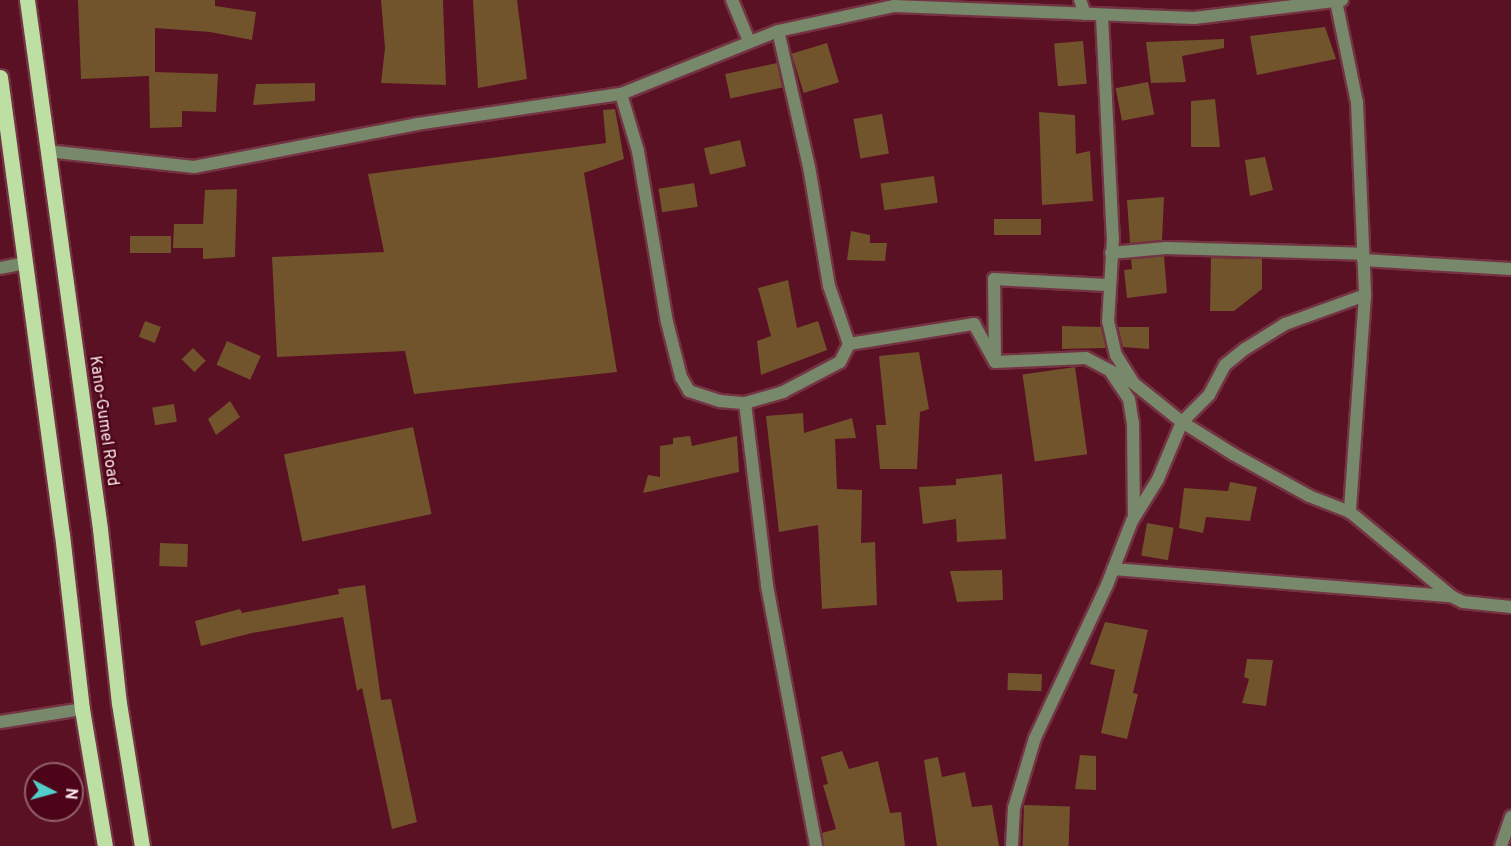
<!DOCTYPE html>
<style>
body{margin:0}
#map{position:relative;width:1511px;height:846px;overflow:hidden;background:#5a1123;font-family:Overpass,sans-serif}
div>[style]{position:absolute}
.building>*{inset:0;background:#71532c;transform-origin:0 0}
.roads{filter:drop-shadow(2px 0 #743343) drop-shadow(-2px 0 #743343) drop-shadow(0 2px #743343) drop-shadow(0 -2px #743343)}
.minor>*{height:12px;margin:-6px;padding:0 6px;transform-origin:6px;border-radius:6px;background:#77886b}
.primary>*{height:15px;margin:-7.5px;padding:0 7.5px;transform-origin:7.5px;border-radius:7.5px;background:#bddfa3}
span{translate:-50% -50%;white-space:nowrap;text-align:center;line-height:1.15;-webkit-text-stroke:4.5px #4d0419;paint-order:stroke}
.street-label{font-size:16px;color:#fae7e9}
.north{position:absolute;left:24px;top:762px;width:60px;height:60px;box-sizing:border-box;background:#4d0419;border:2px solid #925f6c;border-radius:50%;rotate:96deg;font-size:16px;font-weight:700;line-height:24px;text-align:center;color:#fae7e9}
.north::after{content:'';display:block;margin:auto;width:21px;height:27px;background:#53cdc9;clip-path:polygon(50% 0,100% 100%,50% 72%,0 100%)}
</style>
<div id="map">
<div class="building">
<div style="clip-path:polygon(78px 0,215px 0,215px 6px,256px 12px,252px 40px,210px 32px,155px 28px,155px 72px,218px 74px,216px 112px,182px 111px,182px 127px,150px 128px,149px 76px,81px 79px)"></div>
<div style="clip-path:polygon(381px 0,443px 0,446px 85px,381px 83px,385px 48px)"></div>
<div style="clip-path:polygon(473px 0,517px 0,527px 79px,478px 88px)"></div>
<div style="clip-path:polygon(1325px 27px,1336px 59px,1257px 75px,1250px 36px)"></div>
<div style="clip-path:polygon(1224px 39px,1224px 48px,1182px 56px,1186px 82px,1151px 83px,1146px 42px)"></div>
<div style="left:1083px;top:41px;width:43px;height:29px;rotate:85deg"></div>
<div style="left:827px;top:43px;width:41px;height:37px;rotate:73deg"></div>
<div style="left:777px;top:63px;width:25px;height:53px;rotate:78deg"></div>
<div style="left:1148px;top:82px;width:33px;height:33px;rotate:79deg"></div>
<div style="clip-path:polygon(315px 83px,315px 101px,253px 105px,256px 84px)"></div>
<div style="clip-path:polygon(1215px 99px,1220px 147px,1191px 147px,1191px 101px)"></div>
<div style="clip-path:polygon(615px 109px,624px 159px,584px 173px,617px 372px,414px 394px,405px 351px,277px 357px,272px 257px,384px 252px,368px 174px,606px 143px,603px 110px)"></div>
<div style="clip-path:polygon(1039px 112px,1075px 115px,1076px 154px,1090px 151px,1093px 201px,1042px 205px)"></div>
<div style="left:882px;top:114px;width:40px;height:29px;rotate:80deg"></div>
<div style="left:740px;top:140px;width:27px;height:37px;rotate:77deg"></div>
<div style="clip-path:polygon(1265px 157px,1273px 190px,1250px 196px,1245px 160px)"></div>
<div style="left:934px;top:176px;width:27px;height:54px;rotate:82deg"></div>
<div style="left:694px;top:183px;width:24px;height:36px;rotate:81deg"></div>
<div style="clip-path:polygon(237px 189px,235px 257px,203px 259px,203px 248px,173px 248px,174px 224px,203px 224px,205px 190px)"></div>
<div style="clip-path:polygon(1164px 197px,1162px 240px,1130px 243px,1127px 200px)"></div>
<div style="left:1041px;top:219px;width:16px;height:47px;rotate:90deg"></div>
<div style="clip-path:polygon(851px 231px,870px 235px,870px 243px,887px 243px,885px 261px,847px 260px)"></div>
<div style="left:171px;top:236px;width:17px;height:41px;rotate:90deg"></div>
<div style="clip-path:polygon(1164px 256px,1167px 293px,1127px 298px,1124px 270px,1132px 269px,1131px 259px)"></div>
<div style="clip-path:polygon(1211px 258px,1262px 259px,1262px 289px,1234px 311px,1210px 311px)"></div>
<div style="clip-path:polygon(788px 280px,797px 328px,818px 321px,827px 350px,761px 375px,757px 341px,771px 336px,758px 288px)"></div>
<div style="left:145px;top:321px;width:17px;height:17px;rotate:21deg"></div>
<div style="clip-path:polygon(1062px 326px,1101px 327px,1106px 348px,1062px 349px)"></div>
<div style="clip-path:polygon(1118px 327px,1149px 327px,1149px 349px,1123px 347px)"></div>
<div style="left:227px;top:341px;width:37px;height:26px;rotate:24deg"></div>
<div style="left:193px;top:348px;width:18px;height:16px;rotate:45deg"></div>
<div style="clip-path:polygon(919px 352px,929px 409px,920px 412px,917px 469px,880px 469px,876px 425px,886px 425px,879px 356px)"></div>
<div style="left:1075px;top:367px;width:88px;height:53px;rotate:82deg"></div>
<div style="clip-path:polygon(230px 401px,240px 417px,216px 435px,208px 419px)"></div>
<div style="left:174px;top:404px;width:18px;height:22px;rotate:81deg"></div>
<div style="clip-path:polygon(803px 413px,804px 433px,852px 418px,856px 438px,835px 439px,837px 489px,862px 490px,861px 543px,875px 542px,877px 605px,822px 609px,818px 525px,779px 532px,766px 416px)"></div>
<div style="left:413px;top:427px;width:89px;height:132px;rotate:78deg"></div>
<div style="clip-path:polygon(690px 436px,692px 446px,737px 436px,739px 472px,643px 493px,648px 475px,660px 477px,660px 446px,673px 444px,673px 438px)"></div>
<div style="clip-path:polygon(1002px 474px,1006px 539px,957px 542px,956px 519px,923px 524px,919px 487px,956px 485px,956px 479px)"></div>
<div style="clip-path:polygon(1230px 482px,1257px 487px,1250px 521px,1206px 517px,1203px 533px,1179px 528px,1184px 488px,1228px 491px)"></div>
<div style="left:1147px;top:523px;width:27px;height:33px;rotate:10deg"></div>
<div style="left:188px;top:544px;width:23px;height:28px;rotate:92deg"></div>
<div style="clip-path:polygon(1002px 570px,1003px 600px,957px 602px,950px 571px)"></div>
<div style="clip-path:polygon(365px 585px,381px 700px,391px 699px,417px 822px,392px 829px,362px 688px,357px 691px,343px 617px,252px 633px,201px 646px,195px 621px,240px 609px,242px 613px,339px 594px,338px 589px)"></div>
<div style="clip-path:polygon(1105px 622px,1148px 630px,1133px 693px,1138px 694px,1127px 739px,1101px 733px,1115px 670px,1090px 664px)"></div>
<div style="clip-path:polygon(1247px 659px,1273px 660px,1266px 706px,1242px 703px,1249px 679px,1244px 677px)"></div>
<div style="left:1008px;top:673px;width:34px;height:17px;rotate:2deg"></div>
<div style="clip-path:polygon(842px 751px,849px 769px,878px 761px,890px 813px,901px 812px,905px 846px,824px 846px,822px 833px,836px 829px,823px 785px,828px 784px,821px 757px)"></div>
<div style="clip-path:polygon(1080px 755px,1096px 756px,1096px 790px,1075px 789px)"></div>
<div style="clip-path:polygon(938px 757px,942px 777px,965px 772px,972px 807px,992px 805px,999px 846px,937px 846px,924px 760px)"></div>
<div style="left:1024px;top:805px;width:46px;height:41px;rotate:2deg"></div>
</div>
<div class="roads">
<div class="minor">
<div style="left:732px;top:0;width:44px;rotate:67.5deg"></div>
<div style="left:1080px;top:0;width:15px;rotate:70deg"></div>
<div style="left:1336px;top:1px;width:103px;rotate:78.3deg"></div>
<div style="left:1357px;top:102px;width:193px;rotate:87.6deg"></div>
<div style="left:1365px;top:295px;width:218px;rotate:94deg"></div>
<div style="left:1102px;top:17px;width:221px;rotate:87.2deg"></div>
<div style="left:1113px;top:238px;width:83px;rotate:93.4deg"></div>
<div style="left:1108px;top:321px;width:35px;rotate:77deg"></div>
<div style="left:1116px;top:355px;width:31px;rotate:58deg"></div>
<div style="left:621px;top:94px;width:59px;rotate:73.4deg"></div>
<div style="left:638px;top:151px;width:173px;rotate:80.4deg"></div>
<div style="left:667px;top:322px;width:57px;rotate:75.7deg"></div>
<div style="left:681px;top:377px;width:16px;rotate:60deg"></div>
<div style="left:689px;top:391px;width:33px;rotate:18deg"></div>
<div style="left:720px;top:401px;width:25px;rotate:5deg"></div>
<div style="left:745px;top:403px;width:40px;rotate:-16deg"></div>
<div style="left:783px;top:392px;width:64px;rotate:-27.8deg"></div>
<div style="left:840px;top:362px;width:20px;rotate:-63deg"></div>
<div style="left:849px;top:344px;width:61px;rotate:-109deg"></div>
<div style="left:829px;top:286px;width:121px;rotate:-99.5deg"></div>
<div style="left:809px;top:167px;width:139px;rotate:-102.8deg"></div>
<div style="left:47px;top:151px;width:148px;rotate:6.2deg"></div>
<div style="left:194px;top:167px;width:227px;rotate:-10.9deg"></div>
<div style="left:417px;top:124px;width:206px;rotate:-8.4deg"></div>
<div style="left:621px;top:94px;width:169px;rotate:-21.9deg"></div>
<div style="left:778px;top:31px;width:119px;rotate:-12.2deg"></div>
<div style="left:894px;top:6px;width:300px;rotate:2.3deg"></div>
<div style="left:1194px;top:18px;width:149px;rotate:-6.9deg"></div>
<div style="left:1111px;top:253px;width:55px;rotate:-5.2deg"></div>
<div style="left:1166px;top:248px;width:197px;rotate:1.7deg"></div>
<div style="left:1363px;top:260px;width:148px;rotate:3.5deg"></div>
<div style="left:0;top:268px;width:25px;rotate:-11deg"></div>
<div style="left:849px;top:344px;width:127px;rotate:-9.1deg"></div>
<div style="left:974px;top:324px;width:43px;rotate:61.1deg"></div>
<div style="left:995px;top:362px;width:91px;rotate:-2.5deg"></div>
<div style="left:1086px;top:358px;width:52px;rotate:27.6deg"></div>
<div style="left:1132px;top:382px;width:64px;rotate:38.7deg"></div>
<div style="left:1182px;top:422px;width:60px;rotate:32.1deg"></div>
<div style="left:1233px;top:454px;width:87px;rotate:28.9deg"></div>
<div style="left:1309px;top:496px;width:44px;rotate:21.3deg"></div>
<div style="left:1350px;top:512px;width:131px;rotate:39.7deg"></div>
<div style="left:1451px;top:596px;width:13px;rotate:27deg"></div>
<div style="left:1463px;top:602px;width:48px;rotate:5.9deg"></div>
<div style="left:995px;top:360px;width:81px;rotate:-90.7deg"></div>
<div style="left:994px;top:279px;width:113px;rotate:3deg"></div>
<div style="left:1110px;top:371px;width:34px;rotate:56deg"></div>
<div style="left:1129px;top:399px;width:24px;rotate:81deg"></div>
<div style="left:1133px;top:423px;width:93px;rotate:89.4deg"></div>
<div style="left:745px;top:403px;width:184px;rotate:83.1deg"></div>
<div style="left:767px;top:586px;width:265px;rotate:79.3deg"></div>
<div style="left:1113px;top:569px;width:339px;rotate:4.6deg"></div>
<div style="left:0;top:722px;width:83px;rotate:-9deg"></div>
<div style="left:1012px;top:846px;width:38px;rotate:-87deg"></div>
<div style="left:1014px;top:808px;width:73px;rotate:-73.3deg"></div>
<div style="left:1035px;top:738px;width:169px;rotate:-64.8deg"></div>
<div style="left:1107px;top:585px;width:69px;rotate:-68.7deg"></div>
<div style="left:1132px;top:521px;width:49px;rotate:-58.2deg"></div>
<div style="left:1158px;top:479px;width:62px;rotate:-67.2deg"></div>
<div style="left:1182px;top:422px;width:38px;rotate:-45deg"></div>
<div style="left:1209px;top:395px;width:34px;rotate:-62deg"></div>
<div style="left:1225px;top:365px;width:26px;rotate:-39deg"></div>
<div style="left:1245px;top:349px;width:47px;rotate:-32deg"></div>
<div style="left:1285px;top:324px;width:85px;rotate:-19.9deg"></div>
<div style="left:1501px;top:846px;width:31px;rotate:-71deg"></div>
</div>
<div class="primary">
<div style="left:27px;top:0;width:534px;rotate:82.14deg"></div>
<div style="left:100px;top:529px;width:175px;rotate:83.8deg"></div>
<div style="left:119px;top:703px;width:145px;rotate:80.9deg"></div>
<div style="left:0;top:77px;width:461px;rotate:82.3deg"></div>
<div style="left:62px;top:534px;width:176px;rotate:83.5deg"></div>
<div style="left:82px;top:709px;width:139px;rotate:80.5deg"></div>
</div>
</div>
<div class="street-label">
<span style="left:103px;top:421px;rotate:82deg">Kano-Gumel Road</span>
</div>
<div class="north">N</div>
</div>
